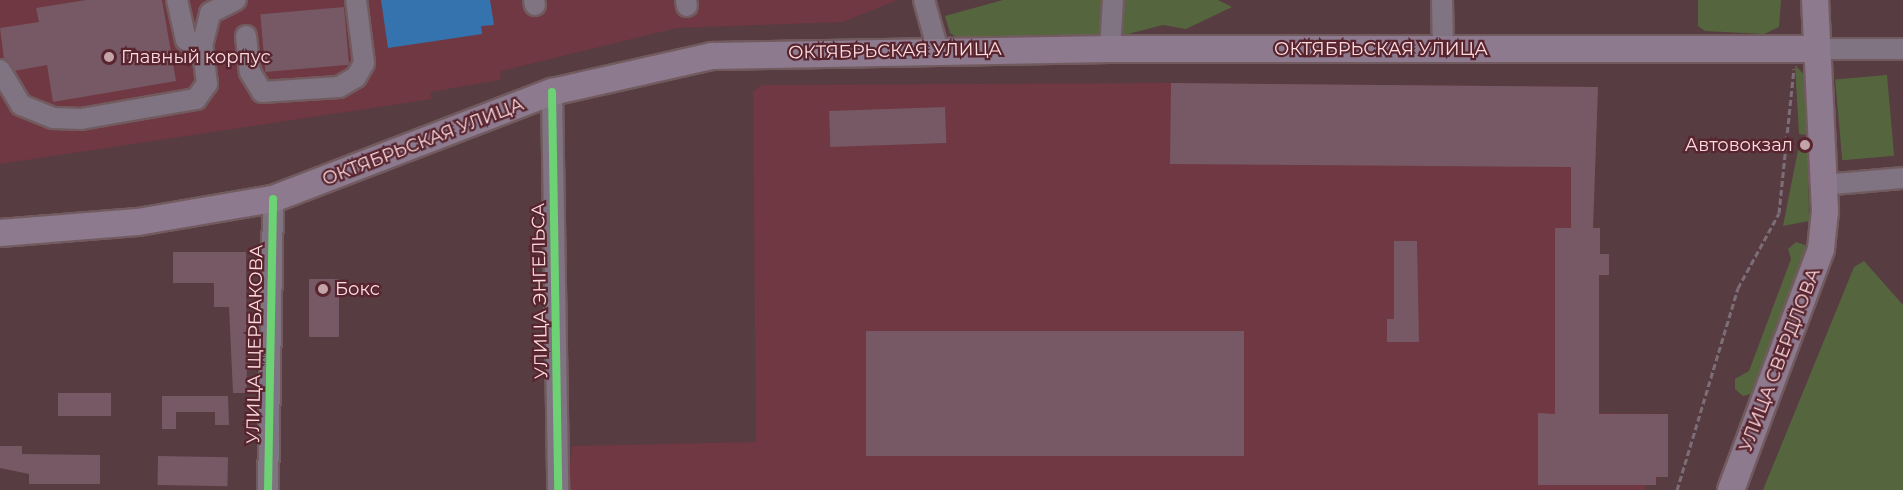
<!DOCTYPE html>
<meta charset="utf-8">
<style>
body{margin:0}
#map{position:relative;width:1903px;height:490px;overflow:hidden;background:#573c41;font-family:Montserrat,sans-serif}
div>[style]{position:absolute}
.built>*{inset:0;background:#6f3842}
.green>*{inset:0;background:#55663e;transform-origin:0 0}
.water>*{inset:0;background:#3573ae}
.building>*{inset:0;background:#765964;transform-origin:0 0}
.path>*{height:3px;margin-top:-1.5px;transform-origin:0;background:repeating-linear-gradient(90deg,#7c6d78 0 6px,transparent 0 9px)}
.roads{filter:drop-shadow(2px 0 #725b5f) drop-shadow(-2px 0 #725b5f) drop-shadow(0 2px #725b5f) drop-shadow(0 -2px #725b5f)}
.minor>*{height:20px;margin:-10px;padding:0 10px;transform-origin:10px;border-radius:10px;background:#807382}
.major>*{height:26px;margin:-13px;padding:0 13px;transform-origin:13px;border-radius:13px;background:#8d7a8e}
.cycleway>*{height:8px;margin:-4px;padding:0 4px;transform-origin:4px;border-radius:4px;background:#6cd273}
.dots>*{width:16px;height:16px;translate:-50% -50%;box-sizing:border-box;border:3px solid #58252f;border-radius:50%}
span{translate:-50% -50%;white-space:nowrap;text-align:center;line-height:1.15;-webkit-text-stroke:4.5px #58252f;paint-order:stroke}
.street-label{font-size:18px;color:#fddce0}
.poi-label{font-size:18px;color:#fddce0}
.left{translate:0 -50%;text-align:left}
.right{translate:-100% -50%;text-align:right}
</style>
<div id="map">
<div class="built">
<div style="clip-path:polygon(0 0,897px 0,843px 22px,677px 28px,501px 71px,500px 80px,430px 92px,432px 99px,0 164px)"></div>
<div style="clip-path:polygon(1171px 83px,1598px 87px,1593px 227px,1600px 228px,1600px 254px,1609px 254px,1609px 275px,1599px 276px,1599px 413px,1668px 414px,1668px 477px,1657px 477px,1656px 485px,1645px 485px,1645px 490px,567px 490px,572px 446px,756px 442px,753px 92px,762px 85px)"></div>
</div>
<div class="green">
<div style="clip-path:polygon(1003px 0,1107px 0,1104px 32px,1093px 37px,958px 38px,950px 33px,945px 16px)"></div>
<div style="clip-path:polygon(1123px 0,1218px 0,1232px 7px,1186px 29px,1163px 25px,1120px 36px)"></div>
<div style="clip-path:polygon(1698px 0,1781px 0,1779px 27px,1764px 34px,1705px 31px,1698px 26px)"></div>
<div style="clip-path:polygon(1795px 65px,1808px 79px,1806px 135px,1799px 134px)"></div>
<div style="left:1887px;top:75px;width:81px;height:52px;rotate:85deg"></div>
<div style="clip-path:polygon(1798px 150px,1808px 151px,1809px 221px,1783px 226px)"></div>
<div style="clip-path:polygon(1796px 242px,1805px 245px,1807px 254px,1755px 393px,1743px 396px,1735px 389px,1735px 379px,1749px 371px,1791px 259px,1788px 249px)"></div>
<div style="clip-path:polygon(1864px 261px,1903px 305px,1903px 490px,1763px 490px,1854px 267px)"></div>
</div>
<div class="water">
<div style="clip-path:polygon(381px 0,490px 0,494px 25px,481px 26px,482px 34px,388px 48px)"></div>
</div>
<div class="building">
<div style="clip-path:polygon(86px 0,162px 0,176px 81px,53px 102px,47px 65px,14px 71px,4px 59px,0 28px,39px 22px,36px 8px)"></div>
<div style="left:344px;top:7px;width:58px;height:84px;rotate:85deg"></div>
<div style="clip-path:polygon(1171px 83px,1598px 87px,1593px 228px,1600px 228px,1600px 254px,1609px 254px,1609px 275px,1599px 275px,1599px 414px,1668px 414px,1668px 477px,1656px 477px,1656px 485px,1538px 485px,1538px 413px,1555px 414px,1555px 228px,1571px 228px,1571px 167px,1170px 164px)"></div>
<div style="left:945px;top:107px;width:36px;height:116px;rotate:88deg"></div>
<div style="clip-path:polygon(1394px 241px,1417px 241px,1419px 342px,1387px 342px,1387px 319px,1394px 319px)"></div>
<div style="clip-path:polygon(173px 252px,246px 252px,247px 393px,233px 393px,229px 307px,214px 307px,214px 283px,173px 283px)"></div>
<div style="left:309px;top:279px;width:30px;height:58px"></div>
<div style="left:1244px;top:331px;width:125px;height:378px;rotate:90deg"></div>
<div style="left:58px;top:393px;width:53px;height:23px"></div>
<div style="clip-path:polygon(162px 396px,228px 396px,229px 425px,215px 425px,215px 412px,176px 412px,176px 429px,162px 429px)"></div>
<div style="clip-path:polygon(0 446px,22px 446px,22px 454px,100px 455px,100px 484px,29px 484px,29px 474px,0 468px)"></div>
<div style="left:158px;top:456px;width:70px;height:29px;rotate:1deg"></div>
</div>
<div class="path">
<div style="left:1677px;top:490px;width:211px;rotate:-73.2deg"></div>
<div style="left:1738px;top:288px;width:85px;rotate:-61.3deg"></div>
<div style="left:1779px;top:213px;width:145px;rotate:-84.1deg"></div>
</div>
<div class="roads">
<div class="minor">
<div style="left:534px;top:0;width:5px;rotate:79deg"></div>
<div style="left:686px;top:0;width:6px;rotate:81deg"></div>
<div style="left:924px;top:0;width:52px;rotate:74.4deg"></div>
<div style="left:1442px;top:0;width:49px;rotate:88.8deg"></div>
<div style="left:246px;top:36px;width:36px;rotate:84deg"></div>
<div style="left:250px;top:72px;width:23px;rotate:59deg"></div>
<div style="left:262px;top:92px;width:77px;rotate:-3.7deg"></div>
<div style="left:339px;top:87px;width:20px;rotate:-30deg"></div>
<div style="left:356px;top:77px;width:16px;rotate:-60deg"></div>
<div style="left:364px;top:63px;width:64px;rotate:-97.2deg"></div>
<div style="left:202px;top:46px;width:34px;rotate:-76deg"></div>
<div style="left:210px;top:13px;width:29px;rotate:-27deg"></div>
<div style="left:1110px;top:49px;width:49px;rotate:-86.5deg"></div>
<div style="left:1817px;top:49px;width:86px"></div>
<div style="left:0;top:70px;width:41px;rotate:59deg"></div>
<div style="left:21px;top:105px;width:35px;rotate:22deg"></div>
<div style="left:54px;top:118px;width:27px;rotate:2deg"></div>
<div style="left:81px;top:119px;width:117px;rotate:-9.9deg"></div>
<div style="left:196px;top:99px;width:19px;rotate:-54deg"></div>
<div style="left:207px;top:84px;width:38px;rotate:-97deg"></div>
<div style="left:202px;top:46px;width:17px;rotate:-159deg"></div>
<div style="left:186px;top:40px;width:41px;rotate:-102.7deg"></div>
<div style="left:552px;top:92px;width:398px;rotate:89.1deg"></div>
<div style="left:1823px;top:185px;width:80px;rotate:-5deg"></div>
<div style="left:268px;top:490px;width:291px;rotate:-89deg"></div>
</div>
<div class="major">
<div style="left:0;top:233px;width:138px;rotate:-4.6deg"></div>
<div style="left:138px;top:222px;width:137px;rotate:-9.7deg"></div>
<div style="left:273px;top:199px;width:299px;rotate:-21deg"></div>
<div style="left:552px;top:92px;width:164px;rotate:-12.7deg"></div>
<div style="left:712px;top:56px;width:398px;rotate:-1deg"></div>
<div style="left:1110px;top:49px;width:707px"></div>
<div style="left:1731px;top:490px;width:257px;rotate:-69.5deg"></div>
<div style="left:1821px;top:249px;width:38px;rotate:-84deg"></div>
<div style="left:1825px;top:211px;width:211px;rotate:-92.7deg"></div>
</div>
</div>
<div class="cycleway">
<div style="left:552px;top:92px;width:398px;rotate:89.1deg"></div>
<div style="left:268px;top:490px;width:291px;rotate:-89deg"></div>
</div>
<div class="dots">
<div style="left:109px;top:57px;background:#c3a4a8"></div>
<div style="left:1805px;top:145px;background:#c3a4a8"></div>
<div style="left:323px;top:289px;background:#c3a4a8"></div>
</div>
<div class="street-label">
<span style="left:1381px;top:49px">ОКТЯБРЬСКАЯ УЛИЦА</span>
<span style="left:895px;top:51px;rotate:-1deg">ОКТЯБРЬСКАЯ УЛИЦА</span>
<span style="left:423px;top:142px;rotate:-21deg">ОКТЯБРЬСКАЯ УЛИЦА</span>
<span style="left:540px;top:291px;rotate:-91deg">УЛИЦА ЭНГЕЛЬСА</span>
<span style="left:255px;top:344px;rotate:-89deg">УЛИЦА ЩЕРБАКОВА</span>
<span style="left:1780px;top:360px;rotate:-69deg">УЛИЦА СВЕРДЛОВА</span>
</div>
<div class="poi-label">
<span class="left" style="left:121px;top:57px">Главный корпус</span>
<span class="right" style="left:1793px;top:145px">Автовокзал</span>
<span class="left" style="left:335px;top:289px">Бокс</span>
</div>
</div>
